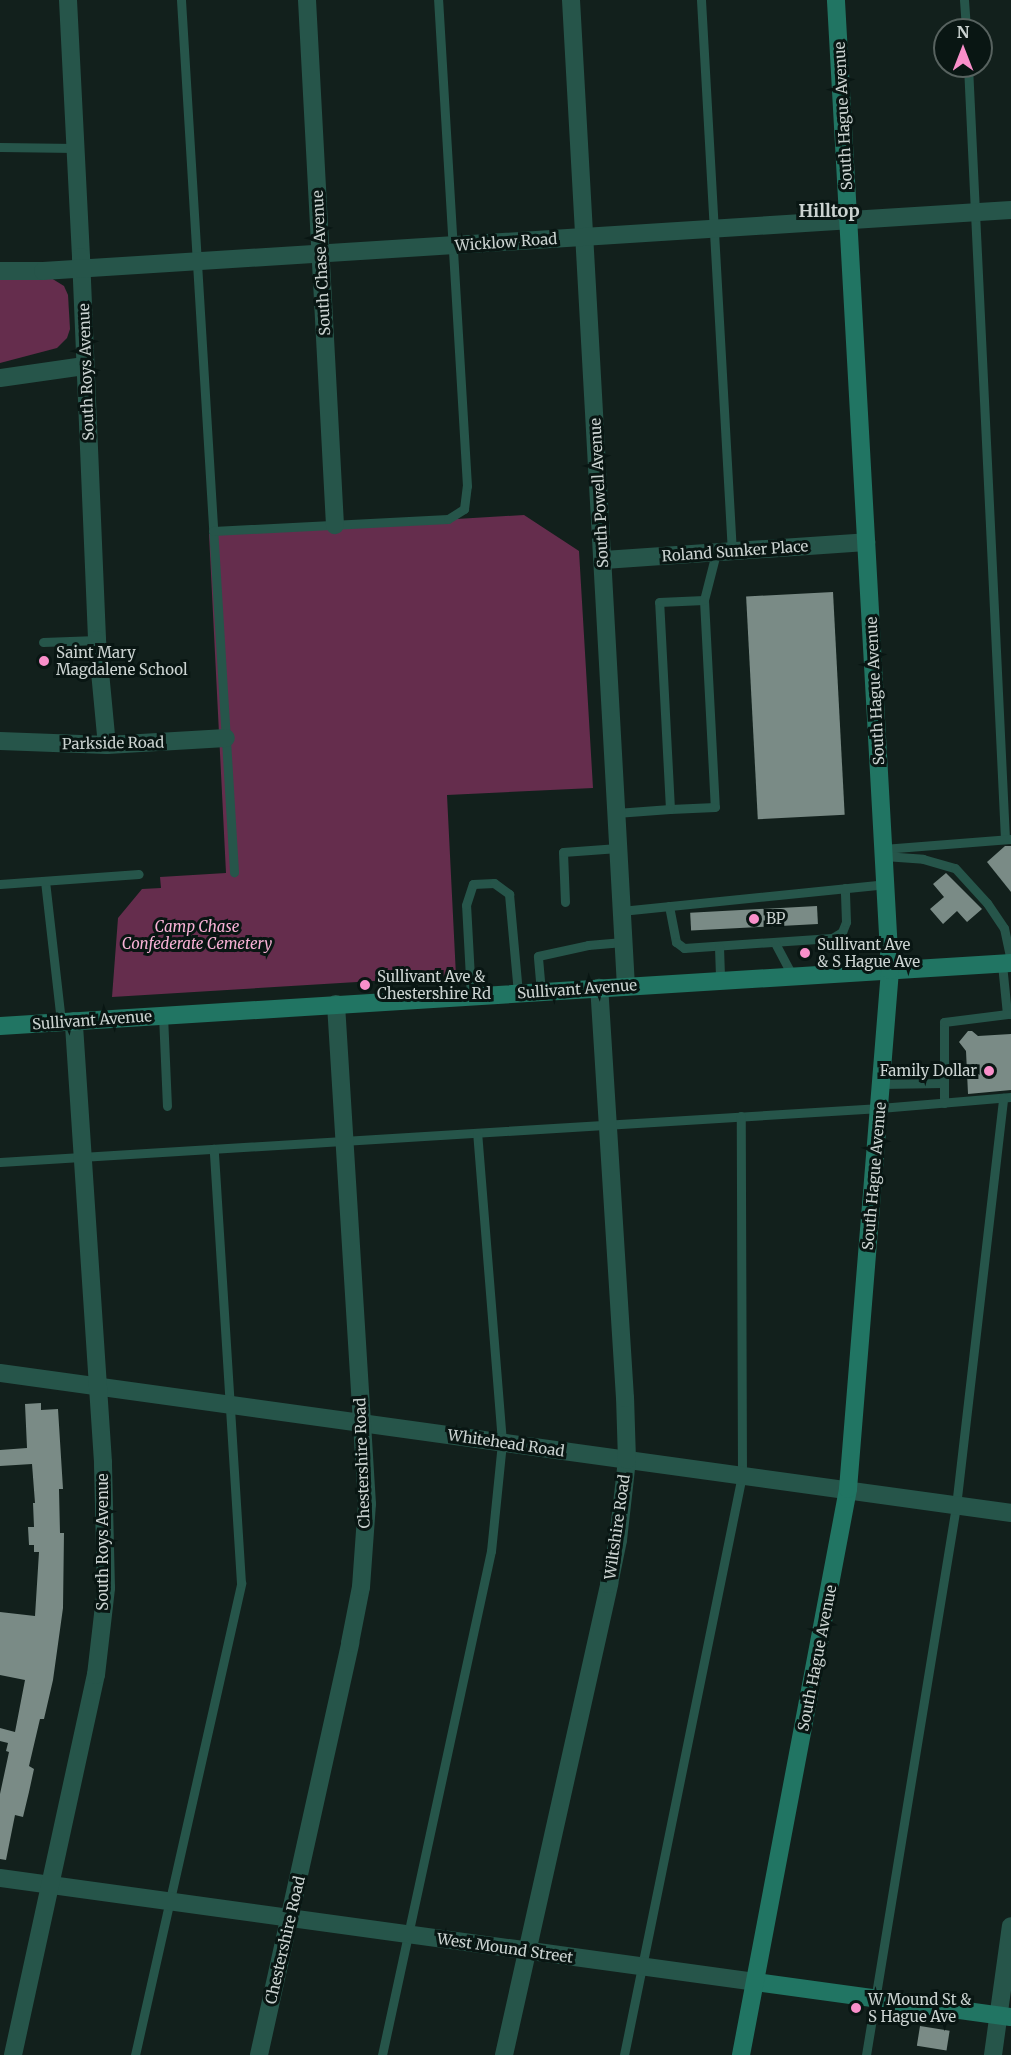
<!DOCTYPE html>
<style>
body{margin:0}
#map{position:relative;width:1011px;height:2055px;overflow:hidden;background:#12201c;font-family:Merriweather,serif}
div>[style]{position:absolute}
.green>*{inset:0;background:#652d4d}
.building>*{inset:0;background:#7a8b86;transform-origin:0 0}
.lane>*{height:9px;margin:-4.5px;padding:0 4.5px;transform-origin:4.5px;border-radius:4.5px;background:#26554a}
.street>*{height:18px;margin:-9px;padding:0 9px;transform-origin:9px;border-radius:9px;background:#26554a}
.secondary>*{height:18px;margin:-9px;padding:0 9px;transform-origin:9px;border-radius:9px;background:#217563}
.dots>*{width:16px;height:16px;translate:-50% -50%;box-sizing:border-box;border:3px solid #091613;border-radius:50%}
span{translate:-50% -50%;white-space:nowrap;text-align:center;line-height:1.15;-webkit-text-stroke:6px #091613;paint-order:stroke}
.street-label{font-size:15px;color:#cbd3d1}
.poi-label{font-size:15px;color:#cbd3d1}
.left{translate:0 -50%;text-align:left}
.right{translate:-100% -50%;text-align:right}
.park-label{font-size:15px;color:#f7b1d5;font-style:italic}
.quarter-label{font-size:18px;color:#cbd3d1;font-weight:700}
.north{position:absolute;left:933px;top:18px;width:60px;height:60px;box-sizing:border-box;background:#091613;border:2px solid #57625f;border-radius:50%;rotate:0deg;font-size:16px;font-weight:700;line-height:24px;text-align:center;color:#cbd3d1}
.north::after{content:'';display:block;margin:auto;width:21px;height:27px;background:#f98fca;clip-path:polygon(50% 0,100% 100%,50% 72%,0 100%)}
</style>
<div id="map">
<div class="green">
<div style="clip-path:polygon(51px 278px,64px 286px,68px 295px,70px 329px,67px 338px,57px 348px,0 363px,0 279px)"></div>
<div style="clip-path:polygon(524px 515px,579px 551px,593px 788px,447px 795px,456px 976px,112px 997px,118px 918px,142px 889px,161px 888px,160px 877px,226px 873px,209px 534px)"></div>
</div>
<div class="building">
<div style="left:833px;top:592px;width:223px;height:87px;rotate:87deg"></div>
<div style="clip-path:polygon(1005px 846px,1011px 846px,1011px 892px,987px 862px)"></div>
<div style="clip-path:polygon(946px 873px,982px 909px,967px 922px,957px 911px,943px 924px,930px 909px,944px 897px,933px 884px)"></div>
<div style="left:817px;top:906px;width:18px;height:127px;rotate:87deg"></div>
<div style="clip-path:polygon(968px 1031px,972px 1031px,978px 1036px,1011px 1034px,1011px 1090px,968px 1094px,966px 1051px,959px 1042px)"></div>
<div style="clip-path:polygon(41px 1403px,41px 1410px,58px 1409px,63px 1489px,59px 1489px,60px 1533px,64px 1533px,63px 1608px,53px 1680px,44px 1719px,40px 1719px,29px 1766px,34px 1769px,29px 1792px,23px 1817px,15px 1815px,6px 1860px,0 1859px,0 1794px,9px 1752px,6px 1751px,8px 1743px,0 1741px,0 1728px,15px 1732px,25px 1680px,0 1675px,0 1612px,35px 1616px,39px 1552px,34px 1552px,34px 1545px,29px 1545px,28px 1527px,34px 1527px,33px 1503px,35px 1503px,32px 1464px,0 1466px,0 1450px,27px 1448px,25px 1404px)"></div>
<div style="left:920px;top:2026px;width:30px;height:20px;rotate:9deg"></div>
</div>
<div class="lane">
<div style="left:181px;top:0;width:874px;rotate:86.52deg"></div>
<div style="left:701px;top:0;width:553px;rotate:86.79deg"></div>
<div style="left:964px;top:0;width:30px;rotate:86deg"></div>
<div style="left:968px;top:66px;width:774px;rotate:87.26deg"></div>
<div style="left:0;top:147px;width:76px;rotate:0.8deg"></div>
<div style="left:213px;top:531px;width:235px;rotate:-2.9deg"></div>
<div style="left:448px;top:519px;width:19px;rotate:-32deg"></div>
<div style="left:464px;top:509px;width:23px;rotate:-83deg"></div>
<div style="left:467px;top:486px;width:487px;rotate:-93.4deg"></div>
<div style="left:704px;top:600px;width:207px;rotate:87deg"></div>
<div style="left:715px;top:807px;width:45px;rotate:177.5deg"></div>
<div style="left:670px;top:809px;width:207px;rotate:-93deg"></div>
<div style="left:659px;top:602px;width:45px;rotate:-2.5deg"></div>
<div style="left:704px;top:600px;width:49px;rotate:-75.7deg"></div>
<div style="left:43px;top:642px;width:54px;rotate:-2.1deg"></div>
<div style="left:616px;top:813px;width:54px;rotate:-4.2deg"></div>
<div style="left:883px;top:849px;width:128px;rotate:-4.5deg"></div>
<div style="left:884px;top:856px;width:39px;rotate:4deg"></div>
<div style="left:923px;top:859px;width:33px;rotate:16deg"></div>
<div style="left:955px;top:868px;width:47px;rotate:47.6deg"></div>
<div style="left:987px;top:903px;width:30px;rotate:56deg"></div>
<div style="left:1004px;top:928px;width:34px;rotate:78deg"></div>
<div style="left:45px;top:881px;width:142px;rotate:83.5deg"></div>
<div style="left:0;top:884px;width:139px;rotate:-4.1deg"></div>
<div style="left:565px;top:902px;width:50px;rotate:-92.3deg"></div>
<div style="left:563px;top:852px;width:55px;rotate:-4.2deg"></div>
<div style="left:669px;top:906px;width:37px;rotate:79deg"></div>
<div style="left:676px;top:942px;width:10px;rotate:37deg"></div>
<div style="left:684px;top:948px;width:148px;rotate:-3.9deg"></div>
<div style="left:832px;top:938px;width:12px;rotate:-31deg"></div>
<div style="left:842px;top:932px;width:11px;rotate:-68deg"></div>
<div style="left:846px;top:922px;width:34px;rotate:-92deg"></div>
<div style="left:621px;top:911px;width:265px;rotate:-5.8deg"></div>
<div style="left:775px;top:943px;width:38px;rotate:62deg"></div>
<div style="left:719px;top:947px;width:33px;rotate:88deg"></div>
<div style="left:1002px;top:964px;width:50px;rotate:84.3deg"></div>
<div style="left:1007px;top:1014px;width:4px"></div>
<div style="left:541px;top:992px;width:36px;rotate:-95deg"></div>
<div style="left:538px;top:956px;width:51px;rotate:-12.4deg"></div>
<div style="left:588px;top:945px;width:35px;rotate:-5deg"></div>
<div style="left:471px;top:996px;width:91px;rotate:-93.1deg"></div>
<div style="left:466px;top:905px;width:22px;rotate:-72deg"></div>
<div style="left:473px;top:884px;width:21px;rotate:-3deg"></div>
<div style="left:494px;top:883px;width:19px;rotate:36deg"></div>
<div style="left:509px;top:894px;width:99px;rotate:84.8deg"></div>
<div style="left:163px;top:1015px;width:91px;rotate:87.5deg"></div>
<div style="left:881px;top:1084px;width:62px;rotate:-0.9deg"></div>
<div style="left:944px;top:1103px;width:81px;rotate:-90deg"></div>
<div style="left:944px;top:1022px;width:64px;rotate:-7.2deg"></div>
<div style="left:0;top:1162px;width:882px;rotate:-3.51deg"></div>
<div style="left:880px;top:1108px;width:131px;rotate:-4.8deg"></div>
<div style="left:135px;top:2055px;width:484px;rotate:-77.3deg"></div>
<div style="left:241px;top:1583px;width:435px;rotate:-93.6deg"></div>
<div style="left:382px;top:2055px;width:516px;rotate:-77.8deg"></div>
<div style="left:491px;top:1551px;width:110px;rotate:-84.2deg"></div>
<div style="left:502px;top:1442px;width:310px;rotate:-94.6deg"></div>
<div style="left:624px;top:2055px;width:592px;rotate:-78.5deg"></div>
<div style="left:742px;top:1475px;width:359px;rotate:-90.2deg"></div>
<div style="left:866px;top:2055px;width:556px;rotate:-80.69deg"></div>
<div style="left:956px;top:1506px;width:411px;rotate:-83.4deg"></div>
</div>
<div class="street">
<div style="left:68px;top:0;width:257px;rotate:87.1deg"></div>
<div style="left:81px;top:257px;width:383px;rotate:87.6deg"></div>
<div style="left:97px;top:640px;width:105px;rotate:84.6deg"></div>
<div style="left:307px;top:0;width:526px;rotate:86.95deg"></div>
<div style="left:571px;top:0;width:988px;rotate:86.81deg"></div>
<div style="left:0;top:271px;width:43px"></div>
<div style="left:43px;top:271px;width:970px;rotate:-3.61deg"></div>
<div style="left:0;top:378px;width:85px;rotate:-8.1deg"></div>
<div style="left:604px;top:560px;width:263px;rotate:-3.9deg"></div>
<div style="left:0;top:741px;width:107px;rotate:2.1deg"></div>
<div style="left:107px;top:745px;width:119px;rotate:-3.4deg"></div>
<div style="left:0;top:1373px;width:1021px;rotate:7.88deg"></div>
<div style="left:0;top:1878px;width:762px;rotate:7.84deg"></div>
<div style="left:13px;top:2055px;width:389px;rotate:-77.7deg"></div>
<div style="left:96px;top:1675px;width:88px;rotate:-83.4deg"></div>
<div style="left:106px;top:1588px;width:126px;rotate:-91.4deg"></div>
<div style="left:103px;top:1462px;width:442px;rotate:-93.8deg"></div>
<div style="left:259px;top:2055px;width:422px;rotate:-77.5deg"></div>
<div style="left:350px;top:1643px;width:57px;rotate:-78.9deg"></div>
<div style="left:361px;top:1587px;width:83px;rotate:-85.9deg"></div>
<div style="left:367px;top:1504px;width:501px;rotate:-93.55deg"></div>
<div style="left:504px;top:2055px;width:483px;rotate:-77.4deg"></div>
<div style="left:609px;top:1584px;width:45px;rotate:-78.4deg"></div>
<div style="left:618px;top:1540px;width:81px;rotate:-83.6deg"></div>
<div style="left:627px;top:1460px;width:62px;rotate:-91.8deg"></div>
<div style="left:625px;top:1398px;width:411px;rotate:-93.6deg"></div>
<div style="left:993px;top:2055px;width:130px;rotate:-82.1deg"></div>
</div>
<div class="secondary">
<div style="left:0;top:1026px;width:1013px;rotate:-3.57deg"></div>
<div style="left:755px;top:1982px;width:258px;rotate:7.8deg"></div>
<div style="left:741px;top:2055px;width:576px;rotate:-79.29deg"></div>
<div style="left:848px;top:1489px;width:521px;rotate:-85.37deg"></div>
<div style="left:890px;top:970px;width:972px;rotate:-93.19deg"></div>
</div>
<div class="dots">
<div style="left:44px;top:661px;background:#f98fca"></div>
<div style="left:754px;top:919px;background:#f98fca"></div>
<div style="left:805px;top:953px;background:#f98fca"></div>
<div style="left:365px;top:985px;background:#f98fca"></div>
<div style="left:989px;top:1071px;background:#f98fca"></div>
<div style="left:856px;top:2008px;background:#f98fca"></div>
</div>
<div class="street-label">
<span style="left:843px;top:116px;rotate:-93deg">South Hague Avenue</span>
<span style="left:506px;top:242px;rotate:-4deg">Wicklow Road</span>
<span style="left:321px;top:263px;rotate:-93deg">South Chase Avenue</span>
<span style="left:86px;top:372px;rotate:-92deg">South Roys Avenue</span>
<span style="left:599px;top:493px;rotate:-93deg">South Powell Avenue</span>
<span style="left:735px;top:551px;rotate:-4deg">Roland Sunker Place</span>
<span style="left:875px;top:691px;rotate:-93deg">South Hague Avenue</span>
<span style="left:113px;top:743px;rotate:-1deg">Parkside Road</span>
<span style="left:577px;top:989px;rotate:-4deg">Sullivant Avenue</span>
<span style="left:92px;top:1020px;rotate:-4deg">Sullivant Avenue</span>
<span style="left:874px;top:1176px;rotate:-85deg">South Hague Avenue</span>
<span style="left:506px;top:1443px;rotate:8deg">Whitehead Road</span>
<span style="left:362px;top:1463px;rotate:-92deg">Chestershire Road</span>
<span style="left:617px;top:1527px;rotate:-82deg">Wiltshire Road</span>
<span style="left:103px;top:1542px;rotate:-90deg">South Roys Avenue</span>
<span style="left:817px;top:1658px;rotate:-79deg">South Hague Avenue</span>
<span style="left:285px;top:1940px;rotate:-77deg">Chestershire Road</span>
<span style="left:505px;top:1948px;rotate:8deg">West Mound Street</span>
</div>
<div class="poi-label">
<span class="left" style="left:56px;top:661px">Saint Mary<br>Magdalene School</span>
<span class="left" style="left:766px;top:919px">BP</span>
<span class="left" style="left:817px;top:953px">Sullivant Ave<br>&amp; S Hague Ave</span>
<span class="left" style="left:377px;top:985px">Sullivant Ave &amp;<br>Chestershire Rd</span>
<span class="right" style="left:977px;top:1071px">Family Dollar</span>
<span class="left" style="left:868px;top:2008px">W Mound St &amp;<br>S Hague Ave</span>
</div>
<div class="park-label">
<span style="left:197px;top:935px">Camp Chase<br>Confederate Cemetery</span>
</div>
<div class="quarter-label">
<span style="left:829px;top:211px">Hilltop</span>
</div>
<div class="north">N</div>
</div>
